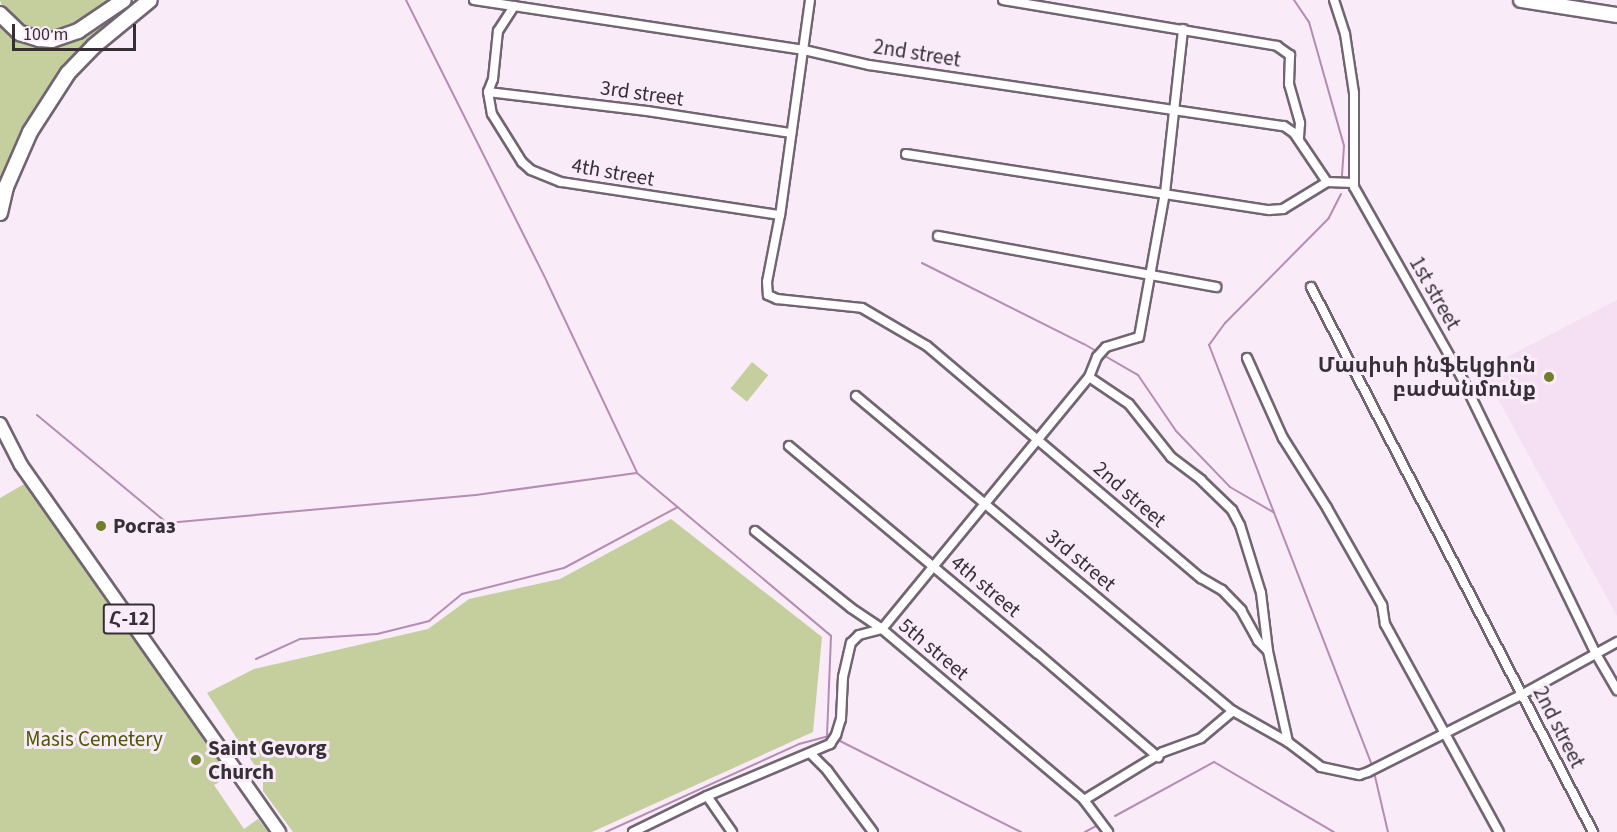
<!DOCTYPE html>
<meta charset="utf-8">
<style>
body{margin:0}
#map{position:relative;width:1617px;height:832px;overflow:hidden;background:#faebf9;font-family:"Source Sans 3","Noto Sans Armenian",sans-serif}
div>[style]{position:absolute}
.built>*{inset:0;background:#f5dff3}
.green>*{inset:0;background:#c4cf9d;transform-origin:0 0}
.stream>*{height:2px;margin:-1px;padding:0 1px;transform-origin:1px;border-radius:1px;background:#b48db2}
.roads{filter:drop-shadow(2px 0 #726572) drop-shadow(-2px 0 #726572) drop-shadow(0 2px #726572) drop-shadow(0 -2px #726572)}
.street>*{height:8px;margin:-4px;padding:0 4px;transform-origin:4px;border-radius:4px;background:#fff}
.primary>*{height:12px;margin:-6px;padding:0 6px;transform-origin:6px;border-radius:6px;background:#fff}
.highway>*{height:14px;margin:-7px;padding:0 7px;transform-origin:7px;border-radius:7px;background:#fff}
.dots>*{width:16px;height:16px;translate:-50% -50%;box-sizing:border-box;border:3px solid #faebf9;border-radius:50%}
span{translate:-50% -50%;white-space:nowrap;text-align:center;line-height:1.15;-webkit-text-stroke:6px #faebf9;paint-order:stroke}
.shield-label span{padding:2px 4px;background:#faebf9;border:2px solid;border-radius:4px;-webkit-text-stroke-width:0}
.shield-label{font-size:20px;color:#363036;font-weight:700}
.street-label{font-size:21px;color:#363036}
.poi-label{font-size:21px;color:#363036;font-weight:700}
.right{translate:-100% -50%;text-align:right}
.left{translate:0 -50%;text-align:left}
.park-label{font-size:21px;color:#4d5703}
.scale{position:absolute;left:12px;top:24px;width:124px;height:27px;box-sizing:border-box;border:3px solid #363036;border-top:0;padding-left:8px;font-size:18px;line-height:21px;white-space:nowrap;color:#363036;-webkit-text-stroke:4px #faebf9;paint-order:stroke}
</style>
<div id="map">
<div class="built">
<div style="clip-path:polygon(1617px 300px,1617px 616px,1482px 370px)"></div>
</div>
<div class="green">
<div style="clip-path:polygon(0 0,117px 0,76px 26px,42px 36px,23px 31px,3px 9px)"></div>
<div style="clip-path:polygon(138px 0,150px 0,66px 77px,0 196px,0 25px,23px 42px,53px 48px,82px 37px)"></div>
<div style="left:752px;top:362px;width:21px;height:34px;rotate:39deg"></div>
<div style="clip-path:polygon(26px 483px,230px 776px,214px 785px,244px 829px,258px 819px,268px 832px,0 832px,0 498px)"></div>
<div style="clip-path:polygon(671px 519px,822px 637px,813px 732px,592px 832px,293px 832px,263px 791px,263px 778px,207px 693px,254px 669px,428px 629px,469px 599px,560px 579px)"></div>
</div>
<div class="stream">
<div style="left:406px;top:0;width:315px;rotate:63.4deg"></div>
<div style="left:547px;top:282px;width:210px;rotate:64.7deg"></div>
<div style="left:1294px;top:0;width:27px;rotate:56deg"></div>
<div style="left:1309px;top:22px;width:129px;rotate:74.2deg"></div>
<div style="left:1344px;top:146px;width:30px;rotate:94deg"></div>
<div style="left:1341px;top:194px;width:27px;rotate:117deg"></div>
<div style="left:1329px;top:218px;width:148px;rotate:134.7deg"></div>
<div style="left:1225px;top:323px;width:27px;rotate:126deg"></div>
<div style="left:1209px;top:345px;width:453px;rotate:68.8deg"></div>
<div style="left:922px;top:263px;width:181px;rotate:26.6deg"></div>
<div style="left:1084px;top:344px;width:62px;rotate:29.9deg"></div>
<div style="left:1138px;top:375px;width:68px;rotate:55.8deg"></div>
<div style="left:1176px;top:431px;width:78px;rotate:46deg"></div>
<div style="left:1230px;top:487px;width:50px;rotate:30.2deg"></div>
<div style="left:37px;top:415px;width:169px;rotate:39.7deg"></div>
<div style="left:167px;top:523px;width:310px;rotate:-5.2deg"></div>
<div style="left:476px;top:495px;width:162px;rotate:-7.8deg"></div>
<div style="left:637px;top:473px;width:253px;rotate:40deg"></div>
<div style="left:831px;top:636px;width:99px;rotate:92.3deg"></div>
<div style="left:256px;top:659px;width:48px;rotate:-24.4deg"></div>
<div style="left:300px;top:639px;width:77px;rotate:-3.7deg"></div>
<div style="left:377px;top:634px;width:54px;rotate:-14deg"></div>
<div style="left:429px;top:621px;width:43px;rotate:-39.3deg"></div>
<div style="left:462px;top:594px;width:105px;rotate:-14.3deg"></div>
<div style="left:564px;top:568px;width:129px;rotate:-28.2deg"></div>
<div style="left:836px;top:739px;width:207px;rotate:26.7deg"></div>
<div style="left:1374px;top:772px;width:62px;rotate:76.9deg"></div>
<div style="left:1115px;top:816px;width:113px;rotate:-28.6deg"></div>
<div style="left:1214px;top:762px;width:139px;rotate:30.3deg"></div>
<div style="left:606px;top:832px;width:212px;rotate:-24.5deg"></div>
<div style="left:799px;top:744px;width:31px;rotate:-15deg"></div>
<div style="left:1085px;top:832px;width:15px;rotate:-28deg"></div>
</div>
<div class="roads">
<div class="street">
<div style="left:474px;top:0;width:334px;rotate:8.6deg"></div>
<div style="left:804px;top:50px;width:67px;rotate:13deg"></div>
<div style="left:869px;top:65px;width:419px;rotate:8.4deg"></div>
<div style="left:1284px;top:126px;width:12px;rotate:35deg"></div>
<div style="left:1294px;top:133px;width:59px;rotate:56deg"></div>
<div style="left:810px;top:0;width:217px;rotate:97.9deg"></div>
<div style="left:780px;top:215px;width:68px;rotate:101deg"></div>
<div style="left:767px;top:282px;width:13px;rotate:86deg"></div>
<div style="left:768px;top:295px;width:10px;rotate:24deg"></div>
<div style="left:777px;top:299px;width:85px;rotate:6deg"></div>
<div style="left:862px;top:308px;width:75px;rotate:30.3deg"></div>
<div style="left:927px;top:346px;width:359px;rotate:40.3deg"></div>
<div style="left:1201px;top:578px;width:24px;rotate:30deg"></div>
<div style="left:1222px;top:590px;width:28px;rotate:46deg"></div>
<div style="left:1241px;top:610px;width:35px;rotate:61deg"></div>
<div style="left:1258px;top:641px;width:14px;rotate:45deg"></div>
<div style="left:1003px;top:0;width:278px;rotate:9.5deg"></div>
<div style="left:1277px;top:46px;width:16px;rotate:35deg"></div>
<div style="left:1290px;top:55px;width:29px;rotate:92deg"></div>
<div style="left:1289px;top:84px;width:41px;rotate:74.2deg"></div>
<div style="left:1300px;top:123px;width:16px;rotate:94deg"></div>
<div style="left:1334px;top:0;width:36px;rotate:72deg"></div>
<div style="left:1345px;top:34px;width:60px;rotate:81.3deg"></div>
<div style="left:1354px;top:93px;width:94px;rotate:90deg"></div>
<div style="left:1354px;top:187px;width:215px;rotate:60.5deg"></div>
<div style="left:1460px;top:374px;width:311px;rotate:64.1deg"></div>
<div style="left:1596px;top:654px;width:42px;rotate:59.7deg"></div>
<div style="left:488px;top:92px;width:22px;rotate:80deg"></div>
<div style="left:492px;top:114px;width:57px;rotate:58deg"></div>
<div style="left:522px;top:162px;width:12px;rotate:42deg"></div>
<div style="left:531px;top:170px;width:32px;rotate:22deg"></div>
<div style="left:561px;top:182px;width:221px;rotate:8.6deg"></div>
<div style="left:488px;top:92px;width:160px;rotate:6.8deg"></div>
<div style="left:647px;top:111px;width:146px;rotate:8.7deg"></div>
<div style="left:488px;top:92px;width:14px;rotate:-69deg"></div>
<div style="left:493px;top:79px;width:48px;rotate:-84.1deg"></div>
<div style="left:498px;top:31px;width:30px;rotate:-57deg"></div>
<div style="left:906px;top:154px;width:367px;rotate:8.8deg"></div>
<div style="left:1269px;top:210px;width:14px;rotate:-4deg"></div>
<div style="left:1283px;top:209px;width:52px;rotate:-31.5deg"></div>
<div style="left:1327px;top:182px;width:26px;rotate:2deg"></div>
<div style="left:938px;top:236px;width:283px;rotate:10.4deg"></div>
<div style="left:1311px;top:287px;width:614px;rotate:62.64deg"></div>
<div style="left:1247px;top:358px;width:88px;rotate:65.8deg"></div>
<div style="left:1283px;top:438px;width:83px;rotate:57.8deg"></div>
<div style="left:1327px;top:508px;width:112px;rotate:60.4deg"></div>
<div style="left:1382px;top:605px;width:19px;rotate:81deg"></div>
<div style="left:1385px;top:624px;width:237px;rotate:61.3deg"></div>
<div style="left:1089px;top:377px;width:48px;rotate:34deg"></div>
<div style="left:1129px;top:404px;width:68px;rotate:51.6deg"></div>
<div style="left:1171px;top:457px;width:38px;rotate:37deg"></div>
<div style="left:1201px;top:480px;width:43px;rotate:44.1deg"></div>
<div style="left:1232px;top:510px;width:17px;rotate:62deg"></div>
<div style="left:1240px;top:525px;width:71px;rotate:72.8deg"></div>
<div style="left:1261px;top:593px;width:58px;rotate:83.1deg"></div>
<div style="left:1268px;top:651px;width:93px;rotate:77.6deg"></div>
<div style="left:856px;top:396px;width:491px;rotate:39.9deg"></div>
<div style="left:1233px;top:711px;width:63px;rotate:29.4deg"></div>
<div style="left:1288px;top:742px;width:41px;rotate:37.1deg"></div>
<div style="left:1321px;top:767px;width:39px;rotate:12deg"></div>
<div style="left:1359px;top:775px;width:9px;rotate:-18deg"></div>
<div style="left:1368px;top:772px;width:171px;rotate:-26.7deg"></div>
<div style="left:1521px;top:695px;width:110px;rotate:-28.9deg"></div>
<div style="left:789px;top:446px;width:323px;rotate:39.9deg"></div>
<div style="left:1037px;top:653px;width:160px;rotate:40.7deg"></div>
<div style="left:755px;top:531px;width:123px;rotate:38.7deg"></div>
<div style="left:851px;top:608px;width:37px;rotate:34deg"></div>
<div style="left:882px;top:629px;width:265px;rotate:40.2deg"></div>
<div style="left:1084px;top:800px;width:40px;rotate:53deg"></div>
<div style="left:811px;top:754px;width:23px;rotate:45deg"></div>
<div style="left:827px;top:770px;width:77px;rotate:53.4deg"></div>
<div style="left:707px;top:796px;width:44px;rotate:55.2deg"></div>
<div style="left:1084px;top:800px;width:92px;rotate:-31.3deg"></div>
<div style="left:1163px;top:752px;width:40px;rotate:-20.2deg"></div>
<div style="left:1201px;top:738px;width:42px;rotate:-40.2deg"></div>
<div style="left:633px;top:832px;width:82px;rotate:-25.9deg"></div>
<div style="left:707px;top:796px;width:134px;rotate:-22.9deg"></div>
<div style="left:830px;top:744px;width:11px;rotate:-56deg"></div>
<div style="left:836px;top:735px;width:17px;rotate:-73deg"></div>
<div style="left:841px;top:719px;width:42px;rotate:-87.3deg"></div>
<div style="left:843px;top:677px;width:35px;rotate:-77deg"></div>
<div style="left:851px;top:643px;width:11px;rotate:-45deg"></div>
<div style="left:859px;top:635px;width:24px;rotate:-15deg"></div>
<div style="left:882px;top:629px;width:326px;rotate:-50.6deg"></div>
<div style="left:1089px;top:377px;width:22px;rotate:-68deg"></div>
<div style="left:1097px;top:357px;width:13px;rotate:-48deg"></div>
<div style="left:1106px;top:347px;width:34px;rotate:-17deg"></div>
<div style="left:1139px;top:337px;width:146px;rotate:-79.8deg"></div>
<div style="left:1165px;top:193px;width:165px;rotate:-83.7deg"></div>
</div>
<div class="primary">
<div style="left:0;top:424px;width:46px;rotate:62.9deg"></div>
<div style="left:21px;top:465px;width:449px;rotate:54.9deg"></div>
</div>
<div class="highway">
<div style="left:1521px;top:0;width:97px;rotate:8.9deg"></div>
<div style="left:0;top:14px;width:28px;rotate:44deg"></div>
<div style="left:20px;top:33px;width:20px;rotate:18deg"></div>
<div style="left:39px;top:39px;width:13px;rotate:4deg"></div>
<div style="left:52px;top:40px;width:28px;rotate:-19deg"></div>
<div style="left:78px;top:31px;width:55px;rotate:-34deg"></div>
<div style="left:0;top:213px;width:27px;rotate:-77deg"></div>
<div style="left:6px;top:187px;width:60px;rotate:-66.4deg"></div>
<div style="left:30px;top:132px;width:70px;rotate:-57.2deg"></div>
<div style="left:68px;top:73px;width:37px;rotate:-46deg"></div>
<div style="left:94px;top:46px;width:72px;rotate:-39.4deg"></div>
</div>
</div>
<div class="dots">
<div style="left:1549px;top:377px;background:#707d2a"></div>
<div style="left:101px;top:526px;background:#707d2a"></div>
<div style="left:196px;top:760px;background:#707d2a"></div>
</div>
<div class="shield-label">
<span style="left:129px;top:619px">Հ-12</span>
</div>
<div class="street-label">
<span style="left:917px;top:53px;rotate:9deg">2nd street</span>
<span style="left:642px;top:93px;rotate:8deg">3rd street</span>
<span style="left:613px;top:172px;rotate:10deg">4th street</span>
<span style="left:1435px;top:293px;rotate:60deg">1st street</span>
<span style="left:1130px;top:494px;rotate:41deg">2nd street</span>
<span style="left:1081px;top:560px;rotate:40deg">3rd street</span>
<span style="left:986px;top:586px;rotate:40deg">4th street</span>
<span style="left:934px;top:649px;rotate:40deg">5th street</span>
<span style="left:1559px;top:727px;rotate:63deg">2nd street</span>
</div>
<div class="poi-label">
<span class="right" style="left:1536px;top:377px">Մասիսի ինֆեկցիոն<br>բաժանմունք</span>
<span class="left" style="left:113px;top:526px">Росгаз</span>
<span class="left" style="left:208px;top:760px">Saint Gevorg<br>Church</span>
</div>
<div class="park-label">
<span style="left:94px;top:739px">Masis Cemetery</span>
</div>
<div class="scale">100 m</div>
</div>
